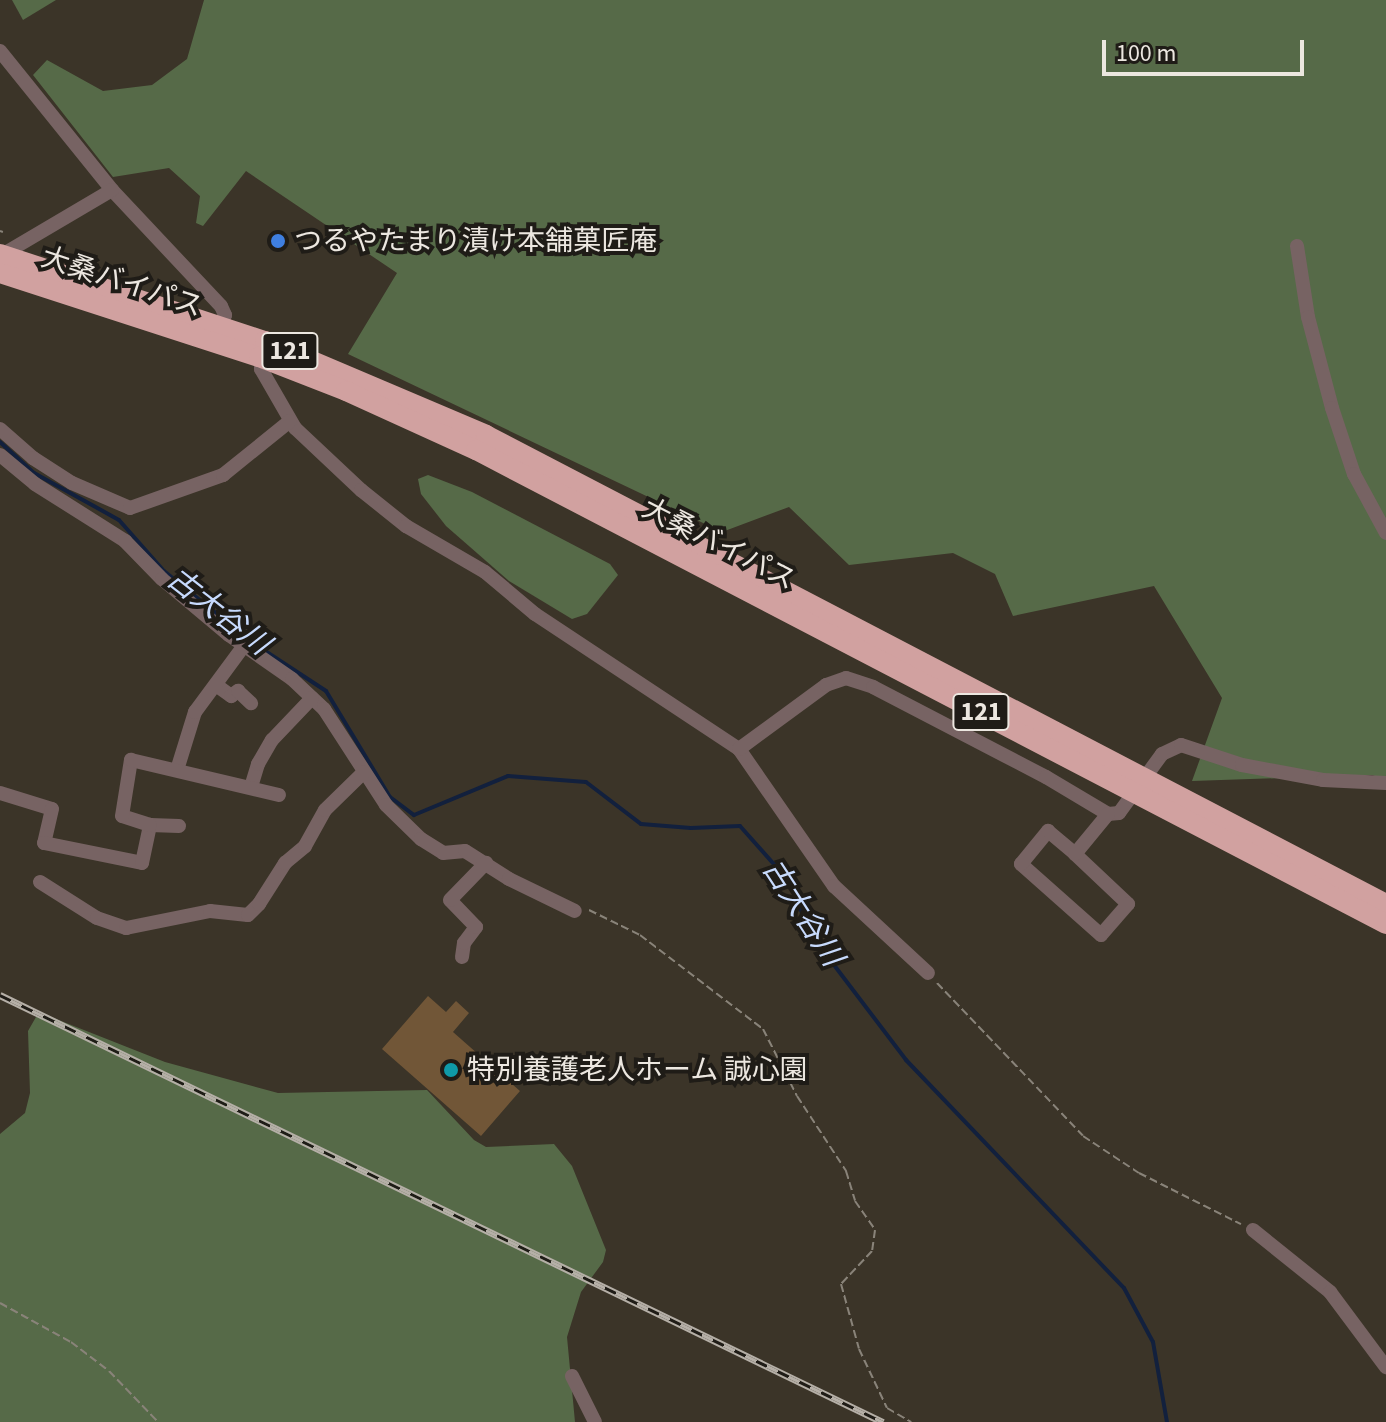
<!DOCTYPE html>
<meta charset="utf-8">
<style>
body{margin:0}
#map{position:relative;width:1386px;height:1422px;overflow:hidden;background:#3b3428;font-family:"Source Sans 3","Noto Sans JP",sans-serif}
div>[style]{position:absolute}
.forest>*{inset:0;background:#566a48}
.stream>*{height:4px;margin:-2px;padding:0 2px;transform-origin:2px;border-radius:2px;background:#12203d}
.building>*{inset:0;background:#715637}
.path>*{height:2px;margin-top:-1px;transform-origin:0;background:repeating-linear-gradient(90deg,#898379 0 8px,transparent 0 12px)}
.minor>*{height:14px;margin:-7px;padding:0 7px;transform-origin:7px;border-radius:7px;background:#776363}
.highway>*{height:20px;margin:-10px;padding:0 10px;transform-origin:10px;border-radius:10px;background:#d1a1a0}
.rail>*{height:7px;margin-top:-3.5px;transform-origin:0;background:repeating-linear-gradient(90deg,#1f1c17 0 12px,#b5afa7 0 24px);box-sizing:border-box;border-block:2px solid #b5afa7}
.dots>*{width:22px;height:22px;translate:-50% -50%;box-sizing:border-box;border:4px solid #1f1c17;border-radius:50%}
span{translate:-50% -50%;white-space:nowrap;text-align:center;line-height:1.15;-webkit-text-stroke:8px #1f1c17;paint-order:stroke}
.shield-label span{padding:2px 6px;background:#1f1c17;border:2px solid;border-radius:6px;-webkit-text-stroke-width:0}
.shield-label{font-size:26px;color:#ece7e0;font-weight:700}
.poi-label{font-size:28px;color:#ece7e0}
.left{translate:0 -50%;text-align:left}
.street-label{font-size:28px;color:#ece7e0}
.water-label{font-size:30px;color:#c7dafd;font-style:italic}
.scale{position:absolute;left:1102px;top:40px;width:202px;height:36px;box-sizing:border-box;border:4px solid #ece7e0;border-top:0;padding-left:10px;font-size:24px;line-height:28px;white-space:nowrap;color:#ece7e0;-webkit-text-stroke:6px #1f1c17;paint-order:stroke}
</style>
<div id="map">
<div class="forest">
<div style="clip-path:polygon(12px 0,56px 0,23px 20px)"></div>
<div style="clip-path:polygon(204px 0,1386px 0,1386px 780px,1372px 775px,1192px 781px,1222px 698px,1154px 586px,1013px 616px,995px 574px,953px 553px,849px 565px,789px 507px,722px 532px,348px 354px,397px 273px,246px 171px,203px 226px,196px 223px,200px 196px,169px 168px,113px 177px,33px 75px,47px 60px,103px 91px,152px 85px,187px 59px)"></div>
<div style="clip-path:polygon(428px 475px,472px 492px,610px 564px,618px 575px,587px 614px,572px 619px,509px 581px,446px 526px,421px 494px,418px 479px)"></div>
<div style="clip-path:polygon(36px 1017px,51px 1017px,165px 1062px,278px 1093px,427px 1090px,474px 1140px,486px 1147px,554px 1144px,572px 1166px,606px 1250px,603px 1262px,581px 1292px,567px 1337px,575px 1422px,0 1422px,0 1134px,25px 1113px,30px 1093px,28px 1031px)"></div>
</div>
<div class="stream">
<div style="left:0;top:442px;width:46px;rotate:42.4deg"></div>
<div style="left:34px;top:473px;width:97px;rotate:28.9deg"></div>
<div style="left:119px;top:520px;width:68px;rotate:48.6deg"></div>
<div style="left:164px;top:571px;width:111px;rotate:39.1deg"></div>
<div style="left:250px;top:641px;width:91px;rotate:33.3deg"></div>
<div style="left:326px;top:691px;width:124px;rotate:58.9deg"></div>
<div style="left:390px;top:797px;width:30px;rotate:37deg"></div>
<div style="left:414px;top:815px;width:102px;rotate:-22.5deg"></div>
<div style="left:508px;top:776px;width:78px;rotate:4.4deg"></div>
<div style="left:586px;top:782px;width:69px;rotate:37.4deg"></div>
<div style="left:641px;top:824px;width:50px;rotate:4.6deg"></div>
<div style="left:691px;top:828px;width:49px;rotate:-2.3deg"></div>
<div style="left:740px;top:826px;width:72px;rotate:48.4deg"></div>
<div style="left:788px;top:880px;width:61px;rotate:66.8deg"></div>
<div style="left:812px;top:936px;width:156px;rotate:52.8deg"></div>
<div style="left:906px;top:1060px;width:315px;rotate:46.3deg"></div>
<div style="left:1124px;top:1288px;width:61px;rotate:61.8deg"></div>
<div style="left:1153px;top:1342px;width:81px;rotate:80.1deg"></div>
</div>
<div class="building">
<div style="clip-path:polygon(428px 996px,446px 1012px,456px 1001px,469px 1013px,453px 1032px,520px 1091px,481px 1136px,382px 1049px)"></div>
</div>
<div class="path">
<div style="left:0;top:231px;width:3px;rotate:18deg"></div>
<div style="left:589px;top:910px;width:57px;rotate:26.1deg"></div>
<div style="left:640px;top:935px;width:155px;rotate:37.4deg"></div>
<div style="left:763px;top:1029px;width:75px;rotate:63.1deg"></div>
<div style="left:797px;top:1096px;width:90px;rotate:56.8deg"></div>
<div style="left:846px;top:1171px;width:31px;rotate:73deg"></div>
<div style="left:855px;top:1201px;width:35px;rotate:55deg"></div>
<div style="left:875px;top:1230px;width:21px;rotate:98deg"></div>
<div style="left:872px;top:1251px;width:45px;rotate:133.2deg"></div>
<div style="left:841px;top:1284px;width:67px;rotate:74.5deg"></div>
<div style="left:859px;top:1349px;width:65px;rotate:64.6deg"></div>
<div style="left:887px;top:1408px;width:28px;rotate:30deg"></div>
<div style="left:937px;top:983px;width:211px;rotate:46.3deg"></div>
<div style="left:1083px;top:1136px;width:67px;rotate:33.5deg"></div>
<div style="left:1139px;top:1173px;width:114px;rotate:26.6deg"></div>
<div style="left:0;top:1303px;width:81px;rotate:28.8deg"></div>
<div style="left:71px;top:1342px;width:48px;rotate:37.3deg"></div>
<div style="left:109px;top:1371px;width:71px;rotate:46.1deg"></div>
</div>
<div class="minor">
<div style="left:0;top:51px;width:179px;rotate:51.1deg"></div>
<div style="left:112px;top:190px;width:159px;rotate:46.8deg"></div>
<div style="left:221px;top:306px;width:10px;rotate:66deg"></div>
<div style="left:225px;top:315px;width:11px;rotate:112deg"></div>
<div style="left:1297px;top:246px;width:72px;rotate:81.2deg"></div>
<div style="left:1308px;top:317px;width:94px;rotate:75.2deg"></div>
<div style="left:1332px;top:408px;width:70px;rotate:71.6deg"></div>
<div style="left:1354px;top:474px;width:67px;rotate:61.5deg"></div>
<div style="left:0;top:256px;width:130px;rotate:-30.5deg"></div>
<div style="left:261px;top:351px;width:18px;rotate:90deg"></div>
<div style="left:261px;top:369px;width:68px;rotate:60deg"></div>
<div style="left:295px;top:428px;width:91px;rotate:43.2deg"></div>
<div style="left:361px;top:490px;width:58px;rotate:38.7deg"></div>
<div style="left:406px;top:526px;width:91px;rotate:30.2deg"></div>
<div style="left:485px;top:572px;width:65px;rotate:40deg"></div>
<div style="left:535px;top:614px;width:245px;rotate:33.5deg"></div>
<div style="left:739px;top:749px;width:167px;rotate:55.3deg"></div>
<div style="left:834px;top:886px;width:128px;rotate:42.8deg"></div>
<div style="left:0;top:429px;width:44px;rotate:41.3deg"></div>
<div style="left:33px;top:458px;width:46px;rotate:32.7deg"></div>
<div style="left:72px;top:483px;width:63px;rotate:23.3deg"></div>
<div style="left:130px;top:508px;width:99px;rotate:-19.5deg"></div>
<div style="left:223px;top:475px;width:86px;rotate:-38.9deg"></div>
<div style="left:0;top:455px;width:45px;rotate:39.6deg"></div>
<div style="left:35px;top:484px;width:107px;rotate:32.3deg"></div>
<div style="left:125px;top:541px;width:53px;rotate:45.8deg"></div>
<div style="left:162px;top:579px;width:87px;rotate:39.9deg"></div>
<div style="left:229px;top:635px;width:77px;rotate:34.9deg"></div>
<div style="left:292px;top:679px;width:44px;rotate:43.2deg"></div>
<div style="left:324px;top:709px;width:114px;rotate:57.1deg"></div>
<div style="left:386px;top:805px;width:49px;rotate:44.2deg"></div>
<div style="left:421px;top:839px;width:26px;rotate:32deg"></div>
<div style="left:443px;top:853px;width:22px;rotate:-5deg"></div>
<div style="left:465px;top:851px;width:52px;rotate:32.5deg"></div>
<div style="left:509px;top:879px;width:73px;rotate:25.9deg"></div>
<div style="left:216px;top:685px;width:19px;rotate:36deg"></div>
<div style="left:231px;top:696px;width:9px;rotate:-36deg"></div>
<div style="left:238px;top:691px;width:18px;rotate:43deg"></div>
<div style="left:739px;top:749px;width:108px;rotate:-36.3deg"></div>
<div style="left:826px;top:685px;width:21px;rotate:-19deg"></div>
<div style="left:846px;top:678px;width:28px;rotate:18deg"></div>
<div style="left:873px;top:687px;width:195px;rotate:27.5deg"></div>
<div style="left:1046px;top:777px;width:72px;rotate:30.8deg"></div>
<div style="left:1108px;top:814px;width:11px;rotate:-5deg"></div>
<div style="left:1119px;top:813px;width:73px;rotate:-53.9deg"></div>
<div style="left:1162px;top:754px;width:21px;rotate:-25deg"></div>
<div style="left:1181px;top:745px;width:64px;rotate:18.2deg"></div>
<div style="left:1242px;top:765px;width:82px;rotate:10.5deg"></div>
<div style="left:1323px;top:780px;width:63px;rotate:2.7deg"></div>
<div style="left:177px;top:770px;width:61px;rotate:-72.8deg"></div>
<div style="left:195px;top:712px;width:81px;rotate:-53.6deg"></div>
<div style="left:251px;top:787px;width:24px;rotate:-73deg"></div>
<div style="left:258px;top:764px;width:28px;rotate:-60deg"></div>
<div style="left:272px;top:740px;width:58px;rotate:-46.4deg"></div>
<div style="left:0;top:793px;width:54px;rotate:17.1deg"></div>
<div style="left:52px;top:809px;width:35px;rotate:103deg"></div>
<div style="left:44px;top:843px;width:100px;rotate:11.5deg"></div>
<div style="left:142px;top:863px;width:39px;rotate:-78deg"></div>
<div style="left:179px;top:826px;width:29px;rotate:-178deg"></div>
<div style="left:150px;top:825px;width:29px;rotate:-162deg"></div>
<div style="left:122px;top:816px;width:57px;rotate:-80.9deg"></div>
<div style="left:131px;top:760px;width:152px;rotate:13.3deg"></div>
<div style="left:1075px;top:854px;width:73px;rotate:43.3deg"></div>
<div style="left:1128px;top:904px;width:41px;rotate:131.1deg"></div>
<div style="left:1101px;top:935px;width:107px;rotate:-138.4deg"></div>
<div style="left:1021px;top:864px;width:43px;rotate:-50.7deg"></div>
<div style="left:1048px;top:831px;width:35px;rotate:40deg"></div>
<div style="left:1075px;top:854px;width:52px;rotate:-50.5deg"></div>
<div style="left:40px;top:882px;width:67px;rotate:32.3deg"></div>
<div style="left:97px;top:918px;width:31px;rotate:19deg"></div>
<div style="left:126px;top:928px;width:86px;rotate:-11.4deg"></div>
<div style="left:210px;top:911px;width:38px;rotate:6deg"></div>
<div style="left:248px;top:915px;width:16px;rotate:-45deg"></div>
<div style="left:259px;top:904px;width:49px;rotate:-57.6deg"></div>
<div style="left:285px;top:863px;width:26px;rotate:-40deg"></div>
<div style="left:305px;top:846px;width:41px;rotate:-60.9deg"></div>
<div style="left:325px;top:810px;width:54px;rotate:-44.3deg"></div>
<div style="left:462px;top:957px;width:14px;rotate:-82deg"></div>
<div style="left:464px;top:943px;width:20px;rotate:-53deg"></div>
<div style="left:476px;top:927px;width:37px;rotate:-134deg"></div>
<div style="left:450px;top:900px;width:52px;rotate:-45.8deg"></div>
<div style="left:1253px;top:1230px;width:99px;rotate:38.8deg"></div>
<div style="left:1330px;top:1292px;width:94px;rotate:53.3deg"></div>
<div style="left:572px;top:1376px;width:51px;rotate:63.4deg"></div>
</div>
<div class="highway">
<div style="left:0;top:254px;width:279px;rotate:18.2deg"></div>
<div style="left:265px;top:341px;width:240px;rotate:23deg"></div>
<div style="left:486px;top:435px;width:1015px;rotate:27.52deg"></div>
<div style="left:0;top:273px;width:272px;rotate:18deg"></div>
<div style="left:259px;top:357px;width:93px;rotate:21.3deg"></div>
<div style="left:346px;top:391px;width:143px;rotate:24.4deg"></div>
<div style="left:476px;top:450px;width:1026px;rotate:27.51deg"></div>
</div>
<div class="rail">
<div style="left:0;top:995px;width:981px;rotate:25.81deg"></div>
</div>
<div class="dots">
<div style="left:278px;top:241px;background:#3f7fe0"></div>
<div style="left:451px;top:1070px;background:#0f9aa8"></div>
</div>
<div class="shield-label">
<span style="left:290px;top:351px">121</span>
<span style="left:981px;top:712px">121</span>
</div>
<div class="poi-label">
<span class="left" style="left:294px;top:241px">つるやたまり漬け本舗菓匠庵</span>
<span class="left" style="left:467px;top:1070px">特別養護老人ホーム 誠心園</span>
</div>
<div class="street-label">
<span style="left:122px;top:282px;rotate:18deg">大桑バイパス</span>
<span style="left:719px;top:544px;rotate:27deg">大桑バイパス</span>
</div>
<div class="water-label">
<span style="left:218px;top:612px;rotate:38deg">古大谷川</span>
<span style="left:802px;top:913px;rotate:57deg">古大谷川</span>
</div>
<div class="scale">100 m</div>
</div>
